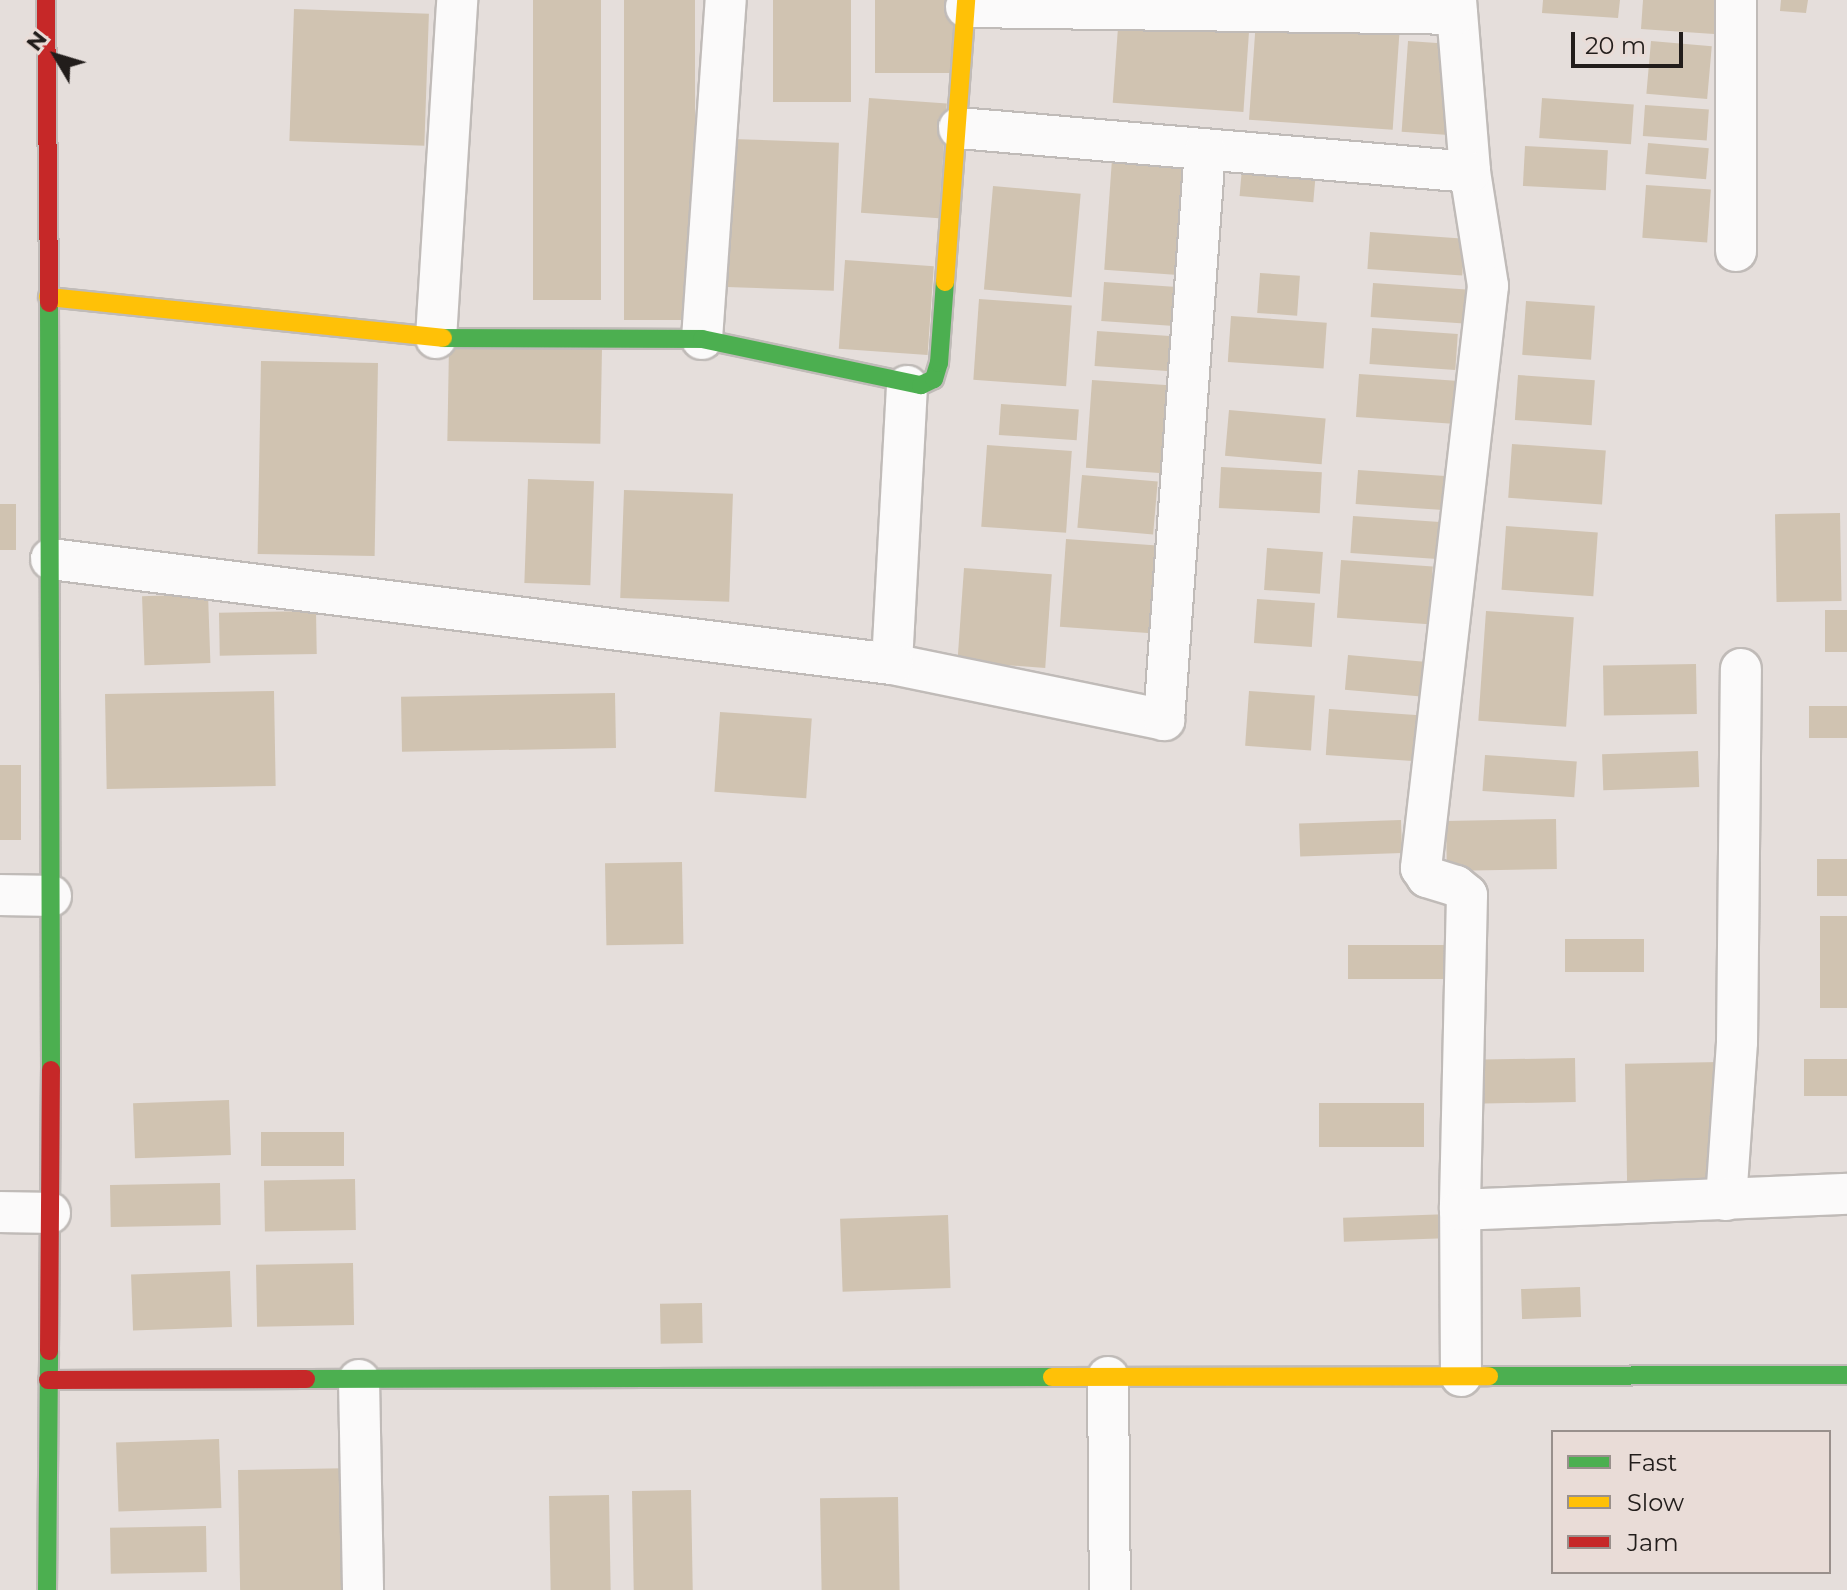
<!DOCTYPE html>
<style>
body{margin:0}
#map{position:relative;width:1847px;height:1590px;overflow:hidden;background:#e5dedb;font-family:Montserrat,sans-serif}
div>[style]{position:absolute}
.building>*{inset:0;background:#d0c3b1;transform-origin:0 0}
.roads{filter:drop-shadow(2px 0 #c0bbb8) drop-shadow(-2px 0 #c0bbb8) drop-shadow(0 2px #c0bbb8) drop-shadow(0 -2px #c0bbb8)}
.street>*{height:40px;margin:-20px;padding:0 20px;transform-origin:20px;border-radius:20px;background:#fbfafa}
.fast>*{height:18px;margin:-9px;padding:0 9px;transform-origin:9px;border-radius:9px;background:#4caf50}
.slow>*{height:18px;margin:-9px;padding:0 9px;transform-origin:9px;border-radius:9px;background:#ffc107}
.jam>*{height:18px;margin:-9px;padding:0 9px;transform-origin:9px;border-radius:9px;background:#c62828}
span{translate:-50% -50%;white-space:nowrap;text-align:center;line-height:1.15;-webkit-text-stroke:6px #e9dcd7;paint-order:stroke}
.legend{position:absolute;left:1551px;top:1430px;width:280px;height:144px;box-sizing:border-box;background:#e9dcd7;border:2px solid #99908c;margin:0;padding:10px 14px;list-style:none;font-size:24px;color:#221d1b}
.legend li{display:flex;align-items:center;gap:16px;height:40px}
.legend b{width:40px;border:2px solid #99908c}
.north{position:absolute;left:16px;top:16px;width:80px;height:80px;-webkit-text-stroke:6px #e9dcd7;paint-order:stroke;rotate:308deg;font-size:22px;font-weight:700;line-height:32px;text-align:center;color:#221d1b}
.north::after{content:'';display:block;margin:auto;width:28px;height:36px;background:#221d1b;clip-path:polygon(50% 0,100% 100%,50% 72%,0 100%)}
.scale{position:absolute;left:1571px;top:32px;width:112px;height:36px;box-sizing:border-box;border:4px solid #221d1b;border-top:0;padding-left:10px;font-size:24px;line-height:28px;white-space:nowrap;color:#221d1b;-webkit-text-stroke:6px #e9dcd7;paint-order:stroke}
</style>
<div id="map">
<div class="building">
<div style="left:533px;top:0;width:68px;height:300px"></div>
<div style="left:624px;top:0;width:71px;height:320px"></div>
<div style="left:773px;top:0;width:78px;height:102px"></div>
<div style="left:875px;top:0;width:86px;height:73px"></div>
<div style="clip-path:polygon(1543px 0,1620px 0,1618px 18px,1542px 13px)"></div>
<div style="clip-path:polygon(1643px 0,1716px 0,1714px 34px,1641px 29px)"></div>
<div style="clip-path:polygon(1781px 0,1808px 0,1806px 13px,1780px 11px)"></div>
<div style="left:294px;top:9px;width:135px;height:132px;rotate:2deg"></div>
<div style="left:1119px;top:13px;width:131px;height:90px;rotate:4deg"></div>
<div style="left:1256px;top:20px;width:144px;height:100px;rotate:4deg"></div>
<div style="left:1408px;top:41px;width:47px;height:91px;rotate:4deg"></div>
<div style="left:1651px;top:41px;width:61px;height:53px;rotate:5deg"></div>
<div style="left:869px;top:98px;width:78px;height:115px;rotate:4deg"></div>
<div style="left:1542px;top:98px;width:92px;height:40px;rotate:4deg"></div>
<div style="left:1645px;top:105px;width:64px;height:31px;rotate:4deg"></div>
<div style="left:732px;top:139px;width:107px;height:148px;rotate:2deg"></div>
<div style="left:1648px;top:143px;width:61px;height:31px;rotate:5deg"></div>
<div style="left:1525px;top:146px;width:83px;height:40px;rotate:3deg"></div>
<div style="left:1112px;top:159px;width:81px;height:111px;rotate:4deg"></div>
<div style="left:1242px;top:168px;width:74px;height:28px;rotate:5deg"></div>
<div style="left:1646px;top:185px;width:65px;height:53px;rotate:4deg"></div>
<div style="left:993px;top:186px;width:88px;height:104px;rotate:5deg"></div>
<div style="left:1370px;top:232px;width:95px;height:37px;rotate:4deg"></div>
<div style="left:845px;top:260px;width:89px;height:89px;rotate:4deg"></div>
<div style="left:1260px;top:273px;width:40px;height:40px;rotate:4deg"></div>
<div style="left:1104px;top:282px;width:73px;height:39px;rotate:4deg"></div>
<div style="left:1373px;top:283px;width:97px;height:34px;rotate:4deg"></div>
<div style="left:979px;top:299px;width:93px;height:81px;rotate:4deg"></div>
<div style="left:1526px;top:301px;width:69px;height:54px;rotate:4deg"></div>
<div style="left:1231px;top:316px;width:96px;height:46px;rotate:4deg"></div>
<div style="left:1372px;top:328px;width:86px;height:36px;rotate:4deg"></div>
<div style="left:1097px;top:331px;width:80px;height:35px;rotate:4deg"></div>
<div style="left:449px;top:346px;width:153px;height:95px;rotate:1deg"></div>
<div style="left:261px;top:361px;width:117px;height:193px;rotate:1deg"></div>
<div style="left:1359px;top:374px;width:111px;height:43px;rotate:4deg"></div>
<div style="left:1518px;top:375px;width:77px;height:45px;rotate:4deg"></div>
<div style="left:1092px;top:380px;width:77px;height:88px;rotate:4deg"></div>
<div style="left:1001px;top:404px;width:78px;height:31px;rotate:4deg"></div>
<div style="left:1229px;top:410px;width:97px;height:46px;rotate:5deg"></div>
<div style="left:1512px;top:444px;width:94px;height:54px;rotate:4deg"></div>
<div style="left:987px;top:445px;width:85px;height:82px;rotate:4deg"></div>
<div style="left:1221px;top:467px;width:101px;height:41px;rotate:3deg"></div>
<div style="left:1358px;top:470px;width:91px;height:34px;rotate:4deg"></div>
<div style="left:1082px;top:475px;width:76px;height:53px;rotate:5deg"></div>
<div style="left:528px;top:479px;width:66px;height:104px;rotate:2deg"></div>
<div style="left:624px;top:490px;width:109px;height:108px;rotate:2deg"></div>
<div style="left:16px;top:504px;width:46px;height:16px;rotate:90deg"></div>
<div style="left:1840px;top:513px;width:88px;height:65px;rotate:89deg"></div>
<div style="left:1353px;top:516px;width:87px;height:37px;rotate:4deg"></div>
<div style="left:1506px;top:526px;width:92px;height:64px;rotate:4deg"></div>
<div style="left:1066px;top:539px;width:95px;height:88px;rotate:4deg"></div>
<div style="left:1267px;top:548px;width:56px;height:42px;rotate:4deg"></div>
<div style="left:1341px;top:560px;width:92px;height:58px;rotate:4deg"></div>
<div style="left:964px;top:568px;width:88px;height:94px;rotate:4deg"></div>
<div style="left:208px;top:594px;width:69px;height:66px;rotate:88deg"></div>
<div style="left:1257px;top:599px;width:58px;height:44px;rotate:4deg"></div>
<div style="left:1825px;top:610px;width:22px;height:42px"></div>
<div style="left:316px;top:611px;width:43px;height:97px;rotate:89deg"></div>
<div style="left:1486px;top:611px;width:88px;height:110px;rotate:4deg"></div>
<div style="left:1348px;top:655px;width:88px;height:35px;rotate:5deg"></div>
<div style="left:1696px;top:664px;width:50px;height:93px;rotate:89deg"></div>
<div style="left:274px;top:691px;width:95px;height:169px;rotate:89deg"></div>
<div style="left:1249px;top:691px;width:66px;height:55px;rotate:4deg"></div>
<div style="left:615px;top:693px;width:55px;height:214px;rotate:89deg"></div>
<div style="left:1847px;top:706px;width:32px;height:38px;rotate:90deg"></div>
<div style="left:1329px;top:709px;width:105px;height:46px;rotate:4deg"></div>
<div style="left:720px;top:712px;width:92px;height:80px;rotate:4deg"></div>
<div style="left:1698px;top:751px;width:36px;height:96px;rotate:88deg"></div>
<div style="left:1485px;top:755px;width:92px;height:36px;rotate:4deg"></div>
<div style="left:0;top:765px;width:21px;height:75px"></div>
<div style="left:1556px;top:819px;width:50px;height:110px;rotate:89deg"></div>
<div style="left:1401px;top:820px;width:33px;height:102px;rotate:88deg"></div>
<div style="left:1847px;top:859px;width:37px;height:30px;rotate:90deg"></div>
<div style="left:682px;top:862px;width:82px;height:77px;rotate:89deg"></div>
<div style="left:1847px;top:916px;width:92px;height:27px;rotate:90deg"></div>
<div style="left:1644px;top:939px;width:33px;height:79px;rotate:90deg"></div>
<div style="left:1449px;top:945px;width:34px;height:101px;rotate:90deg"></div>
<div style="left:1575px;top:1058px;width:44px;height:93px;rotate:89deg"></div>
<div style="left:1847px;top:1059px;width:37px;height:43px;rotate:90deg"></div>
<div style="left:1720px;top:1062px;width:120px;height:95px;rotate:89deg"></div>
<div style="left:229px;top:1100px;width:55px;height:96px;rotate:88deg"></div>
<div style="left:1424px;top:1103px;width:44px;height:105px;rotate:90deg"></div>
<div style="left:344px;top:1132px;width:34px;height:83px;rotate:90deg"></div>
<div style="left:355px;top:1179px;width:51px;height:91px;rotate:89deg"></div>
<div style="left:220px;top:1183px;width:42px;height:110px;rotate:89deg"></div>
<div style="left:1451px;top:1214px;width:24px;height:108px;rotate:88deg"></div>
<div style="left:948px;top:1215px;width:73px;height:108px;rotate:88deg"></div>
<div style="left:353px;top:1263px;width:62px;height:97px;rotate:89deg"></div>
<div style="left:230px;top:1271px;width:56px;height:99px;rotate:88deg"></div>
<div style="left:1580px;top:1287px;width:30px;height:59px;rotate:88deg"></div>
<div style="left:702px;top:1303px;width:40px;height:42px;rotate:89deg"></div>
<div style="left:219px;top:1439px;width:69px;height:103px;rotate:88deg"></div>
<div style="left:358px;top:1468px;width:122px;height:120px;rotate:89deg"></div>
<div style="left:691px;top:1490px;width:100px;height:59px;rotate:89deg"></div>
<div style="left:609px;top:1495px;width:95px;height:60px;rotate:89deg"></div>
<div style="left:898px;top:1497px;width:93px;height:78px;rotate:89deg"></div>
<div style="left:206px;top:1526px;width:46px;height:96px;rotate:89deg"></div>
</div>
<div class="roads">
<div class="street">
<div style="left:1456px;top:0;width:173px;rotate:85.3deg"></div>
<div style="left:1470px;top:172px;width:115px;rotate:81deg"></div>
<div style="left:1488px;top:286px;width:586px;rotate:96.57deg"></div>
<div style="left:1421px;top:868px;width:11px;rotate:56deg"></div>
<div style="left:1427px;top:877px;width:30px;rotate:17deg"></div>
<div style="left:1456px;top:886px;width:14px;rotate:39deg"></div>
<div style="left:1467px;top:895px;width:315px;rotate:91.3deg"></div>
<div style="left:966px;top:7px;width:491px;rotate:0.8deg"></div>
<div style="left:959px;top:128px;width:513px;rotate:4.92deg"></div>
<div style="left:1736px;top:251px;width:251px;rotate:-90deg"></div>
<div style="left:436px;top:338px;width:339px;rotate:-86.4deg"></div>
<div style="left:702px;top:339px;width:340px;rotate:-86deg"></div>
<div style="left:907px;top:386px;width:278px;rotate:93.1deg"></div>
<div style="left:892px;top:664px;width:278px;rotate:11.6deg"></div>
<div style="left:1164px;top:720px;width:571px;rotate:-85.89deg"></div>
<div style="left:51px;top:559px;width:848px;rotate:7.12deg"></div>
<div style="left:0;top:895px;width:51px;rotate:1.1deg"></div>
<div style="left:1726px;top:1200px;width:158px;rotate:-86deg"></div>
<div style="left:1737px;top:1042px;width:373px;rotate:-89.4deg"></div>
<div style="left:0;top:1212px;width:50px;rotate:1.1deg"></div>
<div style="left:1461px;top:1376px;width:166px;rotate:-90.3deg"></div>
<div style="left:1460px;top:1210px;width:387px;rotate:-2.4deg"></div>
<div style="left:1108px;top:1377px;width:213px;rotate:89.5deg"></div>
<div style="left:359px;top:1380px;width:210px;rotate:88.9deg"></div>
</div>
<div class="fast">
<div style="left:49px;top:303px;width:767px;rotate:89.85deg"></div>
<div style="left:443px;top:338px;width:259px;rotate:0.2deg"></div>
<div style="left:702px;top:339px;width:224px;rotate:11.9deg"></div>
<div style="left:921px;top:385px;width:14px;rotate:-25deg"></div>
<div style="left:934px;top:379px;width:17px;rotate:-73deg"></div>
<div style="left:939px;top:363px;width:81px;rotate:-85.8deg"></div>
<div style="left:1489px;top:1376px;width:358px;rotate:-0.2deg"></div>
<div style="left:306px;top:1379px;width:746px;rotate:-0.15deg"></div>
<div style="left:47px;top:1590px;width:239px;rotate:-89.5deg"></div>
</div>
<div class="slow">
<div style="left:945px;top:282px;width:283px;rotate:-85.7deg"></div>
<div style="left:48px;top:297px;width:397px;rotate:5.9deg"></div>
<div style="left:1052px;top:1377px;width:437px;rotate:-0.1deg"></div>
</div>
<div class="jam">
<div style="left:46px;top:0;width:303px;rotate:89.4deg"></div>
<div style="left:49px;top:1351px;width:281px;rotate:-89.6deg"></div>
<div style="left:48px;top:1380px;width:258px;rotate:-0.2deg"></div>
</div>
</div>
<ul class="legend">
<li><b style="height:10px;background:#4caf50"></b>Fast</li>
<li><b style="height:10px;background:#ffc107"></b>Slow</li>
<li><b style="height:10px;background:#c62828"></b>Jam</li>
</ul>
<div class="north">N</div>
<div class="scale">20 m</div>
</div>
